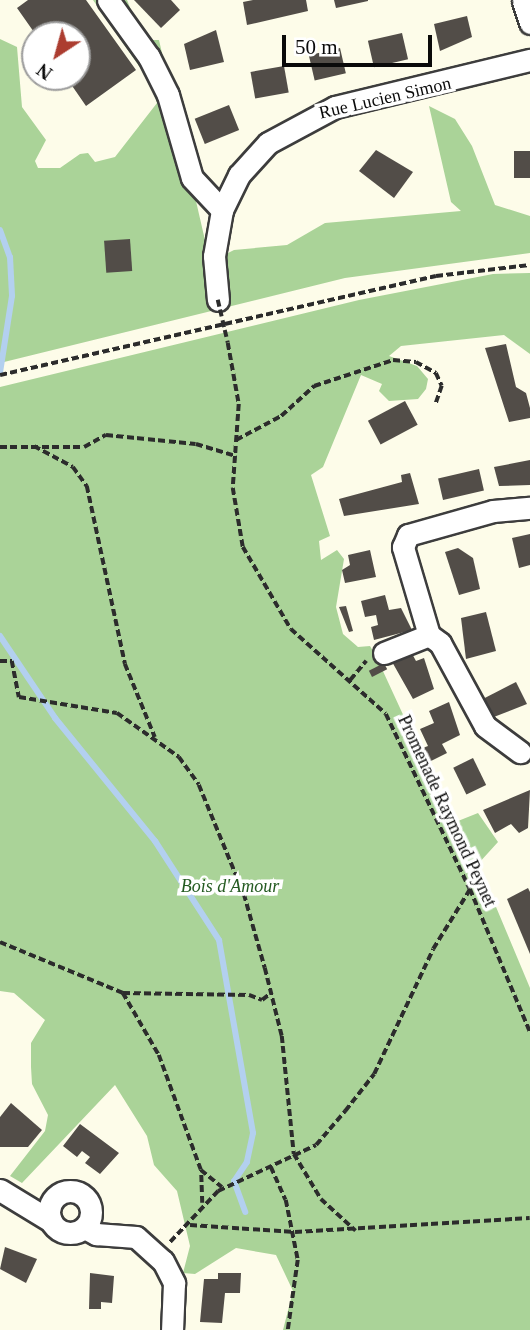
<!DOCTYPE html>
<style>
body{margin:0}
#map{position:relative;width:530px;height:1330px;overflow:hidden;background:#fdfce9;font-family:"Times New Roman",serif}
div>[style]{position:absolute}
.forest>*{inset:0;background:#aad398}
.stream>*{height:6px;margin:-3px;padding:0 3px;transform-origin:3px;border-radius:3px;background:#b3d0ef}
.building>*{inset:0;background:#524d48;transform-origin:0 0}
.path>*{height:3.5px;margin-top:-1.75px;transform-origin:0;background:repeating-linear-gradient(90deg,#2c2c2c 0 7px,transparent 0 10.5px)}
.roads{filter:drop-shadow(2px 0 #3d3d3d) drop-shadow(-2px 0 #3d3d3d) drop-shadow(0 2px #3d3d3d) drop-shadow(0 -2px #3d3d3d)}
.minor>*{height:21px;margin:-10.5px;padding:0 10.5px;transform-origin:10.5px;border-radius:10.5px;background:#fff}
.minor>.ring{margin:-10.5px;padding:0;box-sizing:content-box;background:none;border:21px solid #fff;border-radius:50%}
.path-bridge>*{height:3.5px;margin-top:-1.75px;transform-origin:0;background:repeating-linear-gradient(90deg,#2c2c2c 0 7px,transparent 0 10.5px)}
span{translate:-50% -50%;white-space:nowrap;text-align:center;line-height:1.15;-webkit-text-stroke:7px #fff;paint-order:stroke}
.street-label{font-size:18px;color:#0a0a0a}
.park-label{font-size:18px;color:#255b22;font-style:italic}
.north{position:absolute;left:21px;top:21px;width:70px;height:70px;box-sizing:border-box;background:#fff;border:2px solid #9d9d9d;border-radius:50%;rotate:216deg;font-size:19px;font-weight:700;line-height:28px;text-align:center;color:#0a0a0a}
.north::after{content:'';display:block;margin:auto;width:24px;height:32px;background:#ac3d30;clip-path:polygon(50% 0,100% 100%,50% 72%,0 100%)}
.scale{position:absolute;left:282px;top:35px;width:150px;height:32px;box-sizing:border-box;border:4px solid #0a0a0a;border-top:0;padding-left:9px;font-size:21px;line-height:24px;white-space:nowrap;color:#0a0a0a;-webkit-text-stroke:5px #fff;paint-order:stroke}
</style>
<div id="map">
<div class="forest">
<div style="clip-path:polygon(93px 0,127px 0,143px 40px,159px 40px,210px 262px,234px 250px,287px 245px,325px 223px,461px 211px,451px 202px,429px 106px,455px 119px,472px 146px,495px 205px,530px 216px,530px 253px,345px 278px,0 363px,0 39px,17px 47px,22px 107px,46px 140px,35px 161px,38px 168px,60px 168px,80px 154px,88px 153px,95px 162px,115px 157px,157px 103px,148px 79px)"></div>
<div style="clip-path:polygon(530px 273px,530px 354px,504px 335px,401px 346px,389px 356px,417px 366px,428px 379px,426px 389px,418px 399px,389px 401px,379px 391px,382px 384px,361px 375px,323px 467px,311px 475px,330px 536px,319px 541px,321px 560px,337px 550px,344px 559px,336px 607px,343px 634px,358px 647px,370px 646px,376px 656px,453px 823px,478px 813px,498px 842px,478px 864px,530px 988px,530px 1330px,283px 1330px,293px 1291px,276px 1255px,236px 1248px,195px 1274px,183px 1273px,190px 1246px,177px 1191px,154px 1165px,147px 1136px,115px 1085px,22px 1183px,10px 1176px,45px 1131px,48px 1115px,32px 1084px,31px 1067px,31px 1043px,45px 1020px,14px 993px,0 991px,0 387px,359px 300px,493px 274px)"></div>
</div>
<div class="stream">
<div style="left:0;top:230px;width:29px;rotate:70deg"></div>
<div style="left:10px;top:257px;width:39px;rotate:87deg"></div>
<div style="left:12px;top:296px;width:78px;rotate:98.9deg"></div>
<div style="left:0;top:636px;width:99px;rotate:56.1deg"></div>
<div style="left:55px;top:718px;width:159px;rotate:50.9deg"></div>
<div style="left:155px;top:841px;width:118px;rotate:57.1deg"></div>
<div style="left:219px;top:940px;width:196px;rotate:80deg"></div>
<div style="left:253px;top:1133px;width:30px;rotate:102deg"></div>
<div style="left:247px;top:1162px;width:23px;rotate:124deg"></div>
<div style="left:234px;top:1181px;width:33px;rotate:70deg"></div>
</div>
<div class="building">
<div style="clip-path:polygon(28px 0,86px 0,136px 70px,86px 106px,66px 77px,77px 77px,77px 35px,36px 35px,17px 8px)"></div>
<div style="clip-path:polygon(134px 0,171px 0,180px 10px,161px 28px)"></div>
<div style="clip-path:polygon(253px 0,306px 0,308px 11px,247px 25px,243px 2px)"></div>
<div style="clip-path:polygon(334px 0,368px 0,368px 1px,336px 8px)"></div>
<div style="clip-path:polygon(467px 16px,472px 37px,440px 51px,434px 24px)"></div>
<div style="clip-path:polygon(216px 30px,224px 62px,190px 70px,184px 44px)"></div>
<div style="left:402px;top:33px;width:27px;height:35px;rotate:77deg"></div>
<div style="left:340px;top:48px;width:26px;height:32px;rotate:77deg"></div>
<div style="left:284px;top:66px;width:27px;height:34px;rotate:80deg"></div>
<div style="left:229px;top:105px;width:27px;height:37px;rotate:68deg"></div>
<div style="clip-path:polygon(376px 150px,413px 172px,394px 198px,359px 171px)"></div>
<div style="left:530px;top:151px;width:27px;height:16px;rotate:90deg"></div>
<div style="left:130px;top:239px;width:32px;height:26px;rotate:86deg"></div>
<div style="clip-path:polygon(506px 344px,516px 387px,526px 393px,530px 408px,530px 418px,509px 422px,485px 348px)"></div>
<div style="left:405px;top:401px;width:27px;height:42px;rotate:62deg"></div>
<div style="clip-path:polygon(530px 460px,530px 485px,499px 486px,494px 467px)"></div>
<div style="left:479px;top:469px;width:22px;height:42px;rotate:77deg"></div>
<div style="clip-path:polygon(410px 473px,419px 504px,344px 516px,339px 499px,402px 482px,401px 475px)"></div>
<div style="clip-path:polygon(530px 534px,530px 565px,519px 568px,512px 538px)"></div>
<div style="clip-path:polygon(458px 548px,473px 558px,480px 589px,459px 595px,445px 552px)"></div>
<div style="clip-path:polygon(370px 550px,376px 577px,345px 583px,342px 570px,350px 565px,348px 555px)"></div>
<div style="clip-path:polygon(385px 595px,389px 610px,401px 608px,412px 630px,374px 640px,371px 627px,378px 625px,376px 615px,365px 617px,361px 601px)"></div>
<div style="clip-path:polygon(346px 606px,353px 631px,349px 632px,339px 607px)"></div>
<div style="clip-path:polygon(486px 612px,496px 651px,466px 659px,461px 618px)"></div>
<div style="clip-path:polygon(410px 650px,416px 661px,424px 658px,434px 689px,413px 699px,391px 660px)"></div>
<div style="left:384px;top:663px;width:7px;height:17px;rotate:63deg"></div>
<div style="clip-path:polygon(516px 682px,527px 704px,486px 720px,477px 702px)"></div>
<div style="clip-path:polygon(449px 702px,460px 735px,442px 744px,447px 753px,427px 763px,420px 749px,428px 746px,420px 729px,434px 723px,429px 711px)"></div>
<div style="left:473px;top:758px;width:30px;height:22px;rotate:64deg"></div>
<div style="clip-path:polygon(530px 790px,528px 828px,519px 833px,511px 824px,495px 833px,483px 810px)"></div>
<div style="clip-path:polygon(528px 888px,530px 892px,530px 954px,507px 899px)"></div>
<div style="clip-path:polygon(11px 1103px,42px 1130px,28px 1147px,0 1147px,0 1117px)"></div>
<div style="clip-path:polygon(80px 1124px,119px 1153px,100px 1174px,85px 1163px,90px 1157px,82px 1151px,77px 1157px,63px 1146px)"></div>
<div style="clip-path:polygon(5px 1247px,37px 1259px,26px 1283px,0 1269px)"></div>
<div style="clip-path:polygon(90px 1273px,114px 1276px,112px 1303px,101px 1302px,101px 1309px,89px 1309px)"></div>
<div style="clip-path:polygon(218px 1273px,241px 1273px,240px 1293px,225px 1293px,222px 1323px,200px 1322px,204px 1279px,218px 1279px)"></div>
</div>
<div class="path">
<div style="left:228px;top:343px;width:62px;rotate:79.8deg"></div>
<div style="left:239px;top:404px;width:84px;rotate:94.1deg"></div>
<div style="left:233px;top:488px;width:60px;rotate:80.4deg"></div>
<div style="left:243px;top:547px;width:95px;rotate:59.7deg"></div>
<div style="left:291px;top:629px;width:127px;rotate:41.8deg"></div>
<div style="left:386px;top:714px;width:194px;rotate:64.4deg"></div>
<div style="left:470px;top:889px;width:155px;rotate:67.2deg"></div>
<div style="left:0;top:375px;width:447px;rotate:-12.8deg"></div>
<div style="left:436px;top:276px;width:95px;rotate:-6.7deg"></div>
<div style="left:236px;top:440px;width:51px;rotate:-28.1deg"></div>
<div style="left:281px;top:416px;width:45px;rotate:-42.3deg"></div>
<div style="left:314px;top:386px;width:83px;rotate:-18.2deg"></div>
<div style="left:393px;top:360px;width:23px;rotate:5deg"></div>
<div style="left:416px;top:362px;width:23px;rotate:29deg"></div>
<div style="left:436px;top:373px;width:14px;rotate:65deg"></div>
<div style="left:442px;top:386px;width:18px;rotate:109deg"></div>
<div style="left:34px;top:446px;width:44px;rotate:28.3deg"></div>
<div style="left:73px;top:467px;width:24px;rotate:54deg"></div>
<div style="left:87px;top:486px;width:182px;rotate:77.9deg"></div>
<div style="left:125px;top:664px;width:79px;rotate:67.7deg"></div>
<div style="left:0;top:447px;width:84px"></div>
<div style="left:84px;top:447px;width:25px;rotate:-29deg"></div>
<div style="left:106px;top:435px;width:90px;rotate:5.7deg"></div>
<div style="left:196px;top:444px;width:42px;rotate:16.7deg"></div>
<div style="left:0;top:661px;width:12px"></div>
<div style="left:12px;top:661px;width:37px;rotate:79deg"></div>
<div style="left:19px;top:697px;width:99px;rotate:9.3deg"></div>
<div style="left:117px;top:713px;width:76px;rotate:35.4deg"></div>
<div style="left:179px;top:757px;width:34px;rotate:54deg"></div>
<div style="left:199px;top:785px;width:118px;rotate:67.6deg"></div>
<div style="left:244px;top:894px;width:77px;rotate:74.2deg"></div>
<div style="left:265px;top:968px;width:70px;rotate:76deg"></div>
<div style="left:282px;top:1036px;width:119px;rotate:84.2deg"></div>
<div style="left:294px;top:1154px;width:52px;rotate:59deg"></div>
<div style="left:321px;top:1199px;width:47px;rotate:42.4deg"></div>
<div style="left:350px;top:680px;width:25px;rotate:-50deg"></div>
<div style="left:0;top:942px;width:133px;rotate:22.5deg"></div>
<div style="left:123px;top:993px;width:126px;rotate:0.9deg"></div>
<div style="left:249px;top:995px;width:14px;rotate:21deg"></div>
<div style="left:262px;top:1000px;width:11px;rotate:-38deg"></div>
<div style="left:123px;top:993px;width:72px;rotate:59.9deg"></div>
<div style="left:159px;top:1055px;width:122px;rotate:69.9deg"></div>
<div style="left:271px;top:1167px;width:36px;rotate:66deg"></div>
<div style="left:286px;top:1200px;width:61px;rotate:78.7deg"></div>
<div style="left:298px;top:1260px;width:71px;rotate:98.1deg"></div>
<div style="left:202px;top:1203px;width:33px;rotate:-92deg"></div>
<div style="left:201px;top:1170px;width:27px;rotate:39deg"></div>
<div style="left:190px;top:1225px;width:105px;rotate:3.8deg"></div>
<div style="left:295px;top:1232px;width:235px;rotate:-3.4deg"></div>
<div style="left:170px;top:1242px;width:70px;rotate:-46.7deg"></div>
<div style="left:218px;top:1191px;width:108px;rotate:-25.1deg"></div>
<div style="left:316px;top:1145px;width:45px;rotate:-49.5deg"></div>
<div style="left:345px;top:1111px;width:47px;rotate:-51.9deg"></div>
<div style="left:374px;top:1074px;width:138px;rotate:-64.7deg"></div>
<div style="left:433px;top:949px;width:70px;rotate:-58.3deg"></div>
</div>
<div class="roads">
<div class="minor">
<div style="left:108px;top:0;width:70px;rotate:54.3deg"></div>
<div style="left:149px;top:57px;width:42px;rotate:63.4deg"></div>
<div style="left:168px;top:95px;width:86px;rotate:73.9deg"></div>
<div style="left:192px;top:178px;width:44px;rotate:46.8deg"></div>
<div style="left:523px;top:1px;width:23px;rotate:72deg"></div>
<div style="left:218px;top:300px;width:44px;rotate:-95.2deg"></div>
<div style="left:214px;top:256px;width:47px;rotate:-80.1deg"></div>
<div style="left:222px;top:210px;width:39px;rotate:-64deg"></div>
<div style="left:239px;top:175px;width:43px;rotate:-47.8deg"></div>
<div style="left:268px;top:143px;width:76px;rotate:-28.2deg"></div>
<div style="left:335px;top:107px;width:201px;rotate:-13.6deg"></div>
<div style="left:429px;top:635px;width:14px;rotate:36deg"></div>
<div style="left:440px;top:643px;width:94px;rotate:61.5deg"></div>
<div style="left:485px;top:726px;width:44px;rotate:36.6deg"></div>
<div style="left:384px;top:653px;width:48px;rotate:-21.8deg"></div>
<div style="left:429px;top:635px;width:92px;rotate:-106.5deg"></div>
<div style="left:403px;top:547px;width:13px;rotate:-67deg"></div>
<div style="left:408px;top:535px;width:88px;rotate:-15.8deg"></div>
<div style="left:493px;top:511px;width:37px;rotate:-5deg"></div>
<div style="left:0;top:1190px;width:60px;rotate:31.3deg"></div>
<div class="ring" style="left:49px;top:1191px;width:21px;height:21px"></div>
<div style="left:85px;top:1228px;width:13px;rotate:29deg"></div>
<div style="left:96px;top:1234px;width:40px;rotate:4.3deg"></div>
<div style="left:136px;top:1237px;width:36px;rotate:42deg"></div>
<div style="left:163px;top:1261px;width:25px;rotate:63deg"></div>
<div style="left:174px;top:1283px;width:47px;rotate:92.4deg"></div>
</div>
</div>
<div class="path-bridge">
<div style="left:218px;top:300px;width:44px;rotate:76.9deg"></div>
</div>
<div class="street-label">
<span style="left:385px;top:98px;rotate:-13deg">Rue Lucien Simon</span>
<span style="left:447px;top:811px;rotate:65deg">Promenade Raymond Peynet</span>
</div>
<div class="park-label">
<span style="left:230px;top:886px">Bois d'Amour</span>
</div>
<div class="north">N</div>
<div class="scale">50 m</div>
</div>
